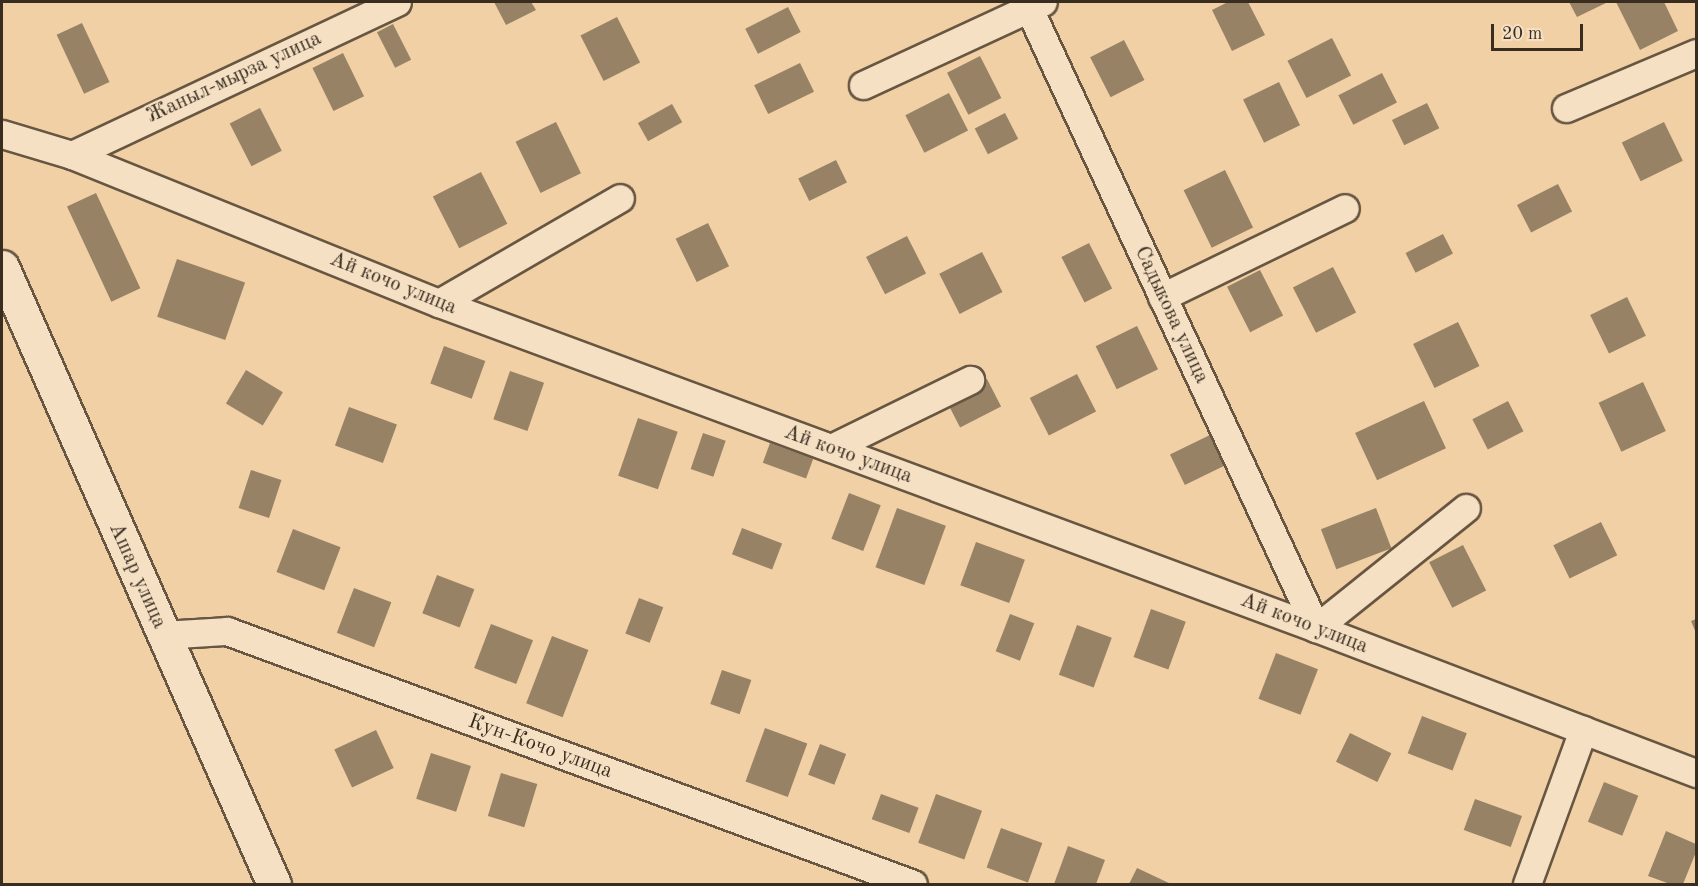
<!DOCTYPE html>
<meta charset="utf-8">
<style>
body{margin:0}
#map{position:relative;width:1698px;height:886px;overflow:hidden;background:#f0d0a4;font-family:"Old Standard TT",serif}
div>[style]{position:absolute}
.building>*{inset:0;background:#988265;transform-origin:0 0}
.roads{filter:drop-shadow(2px 0 #675641) drop-shadow(-2px 0 #675641) drop-shadow(0 2px #675641) drop-shadow(0 -2px #675641)}
.street>*{height:27px;margin:-13.5px;padding:0 13.5px;transform-origin:13.5px;border-radius:13.5px;background:#f5e0c4}
.secondary>*{height:33px;margin:-16.5px;padding:0 16.5px;transform-origin:16.5px;border-radius:16.5px;background:#f5e0c4}
span{translate:-50% -50%;white-space:nowrap;text-align:center;line-height:1.15;-webkit-text-stroke:4.5px #f5e0c4;paint-order:stroke}
.street-label{font-size:21px;color:#392d20}
.frame{position:absolute;inset:0;border:3px solid #392d20;pointer-events:none}
.scale{position:absolute;left:1491px;top:24px;width:92px;height:27px;box-sizing:border-box;border:3px solid #392d20;border-top:0;padding-left:8px;font-size:18px;line-height:21px;white-space:nowrap;color:#392d20;-webkit-text-stroke:4px #f5e0c4;paint-order:stroke}
</style>
<div id="map">
<div class="building">
<div style="clip-path:polygon(494px 2px,531px 2px,536px 10px,506px 25px)"></div>
<div style="clip-path:polygon(1228px 2px,1248px 2px,1265px 35px,1232px 51px,1212px 10px)"></div>
<div style="clip-path:polygon(1569px 2px,1608px 2px,1577px 17px)"></div>
<div style="clip-path:polygon(1616px 2px,1664px 2px,1678px 31px,1640px 50px)"></div>
<div style="left:788px;top:7px;width:28px;height:48px;rotate:63deg"></div>
<div style="left:617px;top:17px;width:51px;height:41px;rotate:63deg"></div>
<div style="left:82px;top:23px;width:65px;height:28px;rotate:65deg"></div>
<div style="left:393px;top:24px;width:40px;height:18px;rotate:63deg"></div>
<div style="left:1332px;top:38px;width:42px;height:50px;rotate:63deg"></div>
<div style="left:1124px;top:40px;width:45px;height:38px;rotate:63deg"></div>
<div style="left:343px;top:53px;width:48px;height:34px;rotate:64deg"></div>
<div style="left:980px;top:56px;width:47px;height:37px;rotate:63deg"></div>
<div style="left:800px;top:63px;width:32px;height:51px;rotate:64deg"></div>
<div style="left:1382px;top:73px;width:33px;height:49px;rotate:63deg"></div>
<div style="left:1279px;top:82px;width:48px;height:40px;rotate:64deg"></div>
<div style="left:949px;top:93px;width:42px;height:49px;rotate:63deg"></div>
<div style="left:1427px;top:103px;width:28px;height:39px;rotate:64deg"></div>
<div style="left:672px;top:104px;width:21px;height:39px;rotate:61deg"></div>
<div style="left:260px;top:108px;width:48px;height:34px;rotate:63deg"></div>
<div style="left:1005px;top:113px;width:29px;height:34px;rotate:63deg"></div>
<div style="left:556px;top:122px;width:57px;height:45px;rotate:64deg"></div>
<div style="left:1664px;top:122px;width:43px;height:47px;rotate:64deg"></div>
<div style="left:836px;top:160px;width:25px;height:42px;rotate:64deg"></div>
<div style="left:1225px;top:170px;width:64px;height:46px;rotate:64deg"></div>
<div style="left:481px;top:172px;width:58px;height:54px;rotate:63deg"></div>
<div style="left:1558px;top:184px;width:31px;height:46px;rotate:63deg"></div>
<div style="left:96px;top:193px;width:105px;height:32px;rotate:65deg"></div>
<div style="left:708px;top:223px;width:48px;height:36px;rotate:64deg"></div>
<div style="left:1443px;top:234px;width:22px;height:42px;rotate:63deg"></div>
<div style="left:907px;top:236px;width:42px;height:46px;rotate:63deg"></div>
<div style="left:1089px;top:243px;width:51px;height:31px;rotate:63deg"></div>
<div style="left:982px;top:252px;width:45px;height:48px;rotate:63deg"></div>
<div style="left:177px;top:259px;width:72px;height:61px;rotate:19deg"></div>
<div style="left:1333px;top:267px;width:51px;height:45px;rotate:63deg"></div>
<div style="left:1260px;top:270px;width:51px;height:37px;rotate:63deg"></div>
<div style="left:1627px;top:297px;width:43px;height:41px;rotate:64deg"></div>
<div style="left:1458px;top:322px;width:49px;height:50px;rotate:64deg"></div>
<div style="left:1137px;top:326px;width:48px;height:46px;rotate:64deg"></div>
<div style="left:444px;top:346px;width:44px;height:40px;rotate:20deg"></div>
<div style="left:246px;top:370px;width:43px;height:39px;rotate:31deg"></div>
<div style="left:510px;top:371px;width:36px;height:51px;rotate:19deg"></div>
<div style="left:1077px;top:374px;width:42px;height:53px;rotate:63deg"></div>
<div style="left:987px;top:379px;width:31px;height:46px;rotate:63deg"></div>
<div style="left:1643px;top:382px;width:54px;height:49px;rotate:65deg"></div>
<div style="left:1424px;top:401px;width:52px;height:76px;rotate:65deg"></div>
<div style="left:1508px;top:401px;width:34px;height:40px;rotate:63deg"></div>
<div style="left:349px;top:407px;width:51px;height:41px;rotate:20deg"></div>
<div style="left:638px;top:418px;width:42px;height:61px;rotate:19deg"></div>
<div style="left:703px;top:433px;width:24px;height:38px;rotate:19deg"></div>
<div style="left:1214px;top:433px;width:34px;height:49px;rotate:64deg"></div>
<div style="left:770px;top:443px;width:46px;height:21px;rotate:20deg"></div>
<div style="left:251px;top:470px;width:32px;height:40px;rotate:18deg"></div>
<div style="left:849px;top:493px;width:34px;height:49px;rotate:21deg"></div>
<div style="left:897px;top:508px;width:52px;height:63px;rotate:20deg"></div>
<div style="left:1376px;top:508px;width:43px;height:59px;rotate:69deg"></div>
<div style="left:1601px;top:522px;width:37px;height:53px;rotate:64deg"></div>
<div style="left:742px;top:528px;width:43px;height:28px;rotate:21deg"></div>
<div style="left:293px;top:529px;width:51px;height:46px;rotate:21deg"></div>
<div style="left:976px;top:542px;width:52px;height:46px;rotate:20deg"></div>
<div style="left:1463px;top:545px;width:51px;height:38px;rotate:63deg"></div>
<div style="left:437px;top:575px;width:40px;height:41px;rotate:21deg"></div>
<div style="left:354px;top:588px;width:40px;height:48px;rotate:21deg"></div>
<div style="left:639px;top:598px;width:26px;height:38px;rotate:21deg"></div>
<div style="left:1151px;top:609px;width:37px;height:51px;rotate:20deg"></div>
<div style="left:1010px;top:614px;width:26px;height:40px;rotate:21deg"></div>
<div style="clip-path:polygon(1696px 619px,1696px 633px,1691px 621px)"></div>
<div style="left:491px;top:624px;width:45px;height:47px;rotate:21deg"></div>
<div style="left:1077px;top:625px;width:37px;height:53px;rotate:20deg"></div>
<div style="left:552px;top:636px;width:39px;height:72px;rotate:21deg"></div>
<div style="left:1276px;top:653px;width:45px;height:49px;rotate:21deg"></div>
<div style="left:722px;top:670px;width:31px;height:36px;rotate:19deg"></div>
<div style="left:1422px;top:716px;width:48px;height:40px;rotate:21deg"></div>
<div style="left:765px;top:728px;width:45px;height:57px;rotate:20deg"></div>
<div style="left:376px;top:730px;width:42px;height:46px;rotate:65deg"></div>
<div style="left:1350px;top:733px;width:46px;height:32px;rotate:26deg"></div>
<div style="left:820px;top:744px;width:28px;height:33px;rotate:21deg"></div>
<div style="left:431px;top:753px;width:42px;height:48px;rotate:18deg"></div>
<div style="left:501px;top:773px;width:38px;height:45px;rotate:17deg"></div>
<div style="left:1604px;top:782px;width:37px;height:43px;rotate:22deg"></div>
<div style="left:881px;top:794px;width:40px;height:27px;rotate:20deg"></div>
<div style="left:936px;top:794px;width:49px;height:52px;rotate:20deg"></div>
<div style="left:1475px;top:799px;width:50px;height:33px;rotate:20deg"></div>
<div style="left:1001px;top:828px;width:44px;height:42px;rotate:20deg"></div>
<div style="clip-path:polygon(1666px 831px,1696px 844px,1696px 852px,1683px 884px,1670px 884px,1648px 876px)"></div>
<div style="clip-path:polygon(1068px 846px,1105px 860px,1096px 884px,1054px 884px)"></div>
<div style="clip-path:polygon(1137px 868px,1171px 884px,1129px 884px)"></div>
</div>
<div class="roads">
<div class="street">
<div style="left:1026px;top:2px;width:690px;rotate:65.14deg"></div>
<div style="left:1316px;top:628px;width:192px;rotate:-38.7deg"></div>
<div style="left:863px;top:85px;width:198px;rotate:-24.8deg"></div>
<div style="left:1566px;top:108px;width:141px;rotate:-22.9deg"></div>
<div style="left:2px;top:134px;width:73px;rotate:16.7deg"></div>
<div style="left:72px;top:155px;width:396px;rotate:22deg"></div>
<div style="left:439px;top:303px;width:935px;rotate:20.33deg"></div>
<div style="left:1316px;top:628px;width:407px;rotate:20.9deg"></div>
<div style="left:72px;top:155px;width:359px;rotate:-25.2deg"></div>
<div style="left:1162px;top:297px;width:203px;rotate:-25.9deg"></div>
<div style="left:439px;top:303px;width:209px;rotate:-30.1deg"></div>
<div style="left:831px;top:448px;width:155px;rotate:-26.1deg"></div>
<div style="left:163px;top:635px;width:64px;rotate:-3.6deg"></div>
<div style="left:227px;top:631px;width:731px;rotate:20.24deg"></div>
<div style="left:1527px;top:884px;width:164px;rotate:-70deg"></div>
</div>
<div class="secondary">
<div style="left:2px;top:267px;width:674px;rotate:66.21deg"></div>
</div>
</div>
<div class="street-label">
<span style="left:234px;top:78px;rotate:-25deg">Жаныл-мырза улица</span>
<span style="left:393px;top:284px;rotate:22deg">Ай кочо улица</span>
<span style="left:1171px;top:315px;rotate:65deg">Садыкова улица</span>
<span style="left:848px;top:455px;rotate:20deg">Ай кочо улица</span>
<span style="left:137px;top:576px;rotate:66deg">Ашар улица</span>
<span style="left:1304px;top:624px;rotate:21deg">Ай кочо улица</span>
<span style="left:540px;top:747px;rotate:20deg">Кун-Кочо улица</span>
</div>
<div class="frame"></div>
<div class="scale">20 m</div>
</div>
